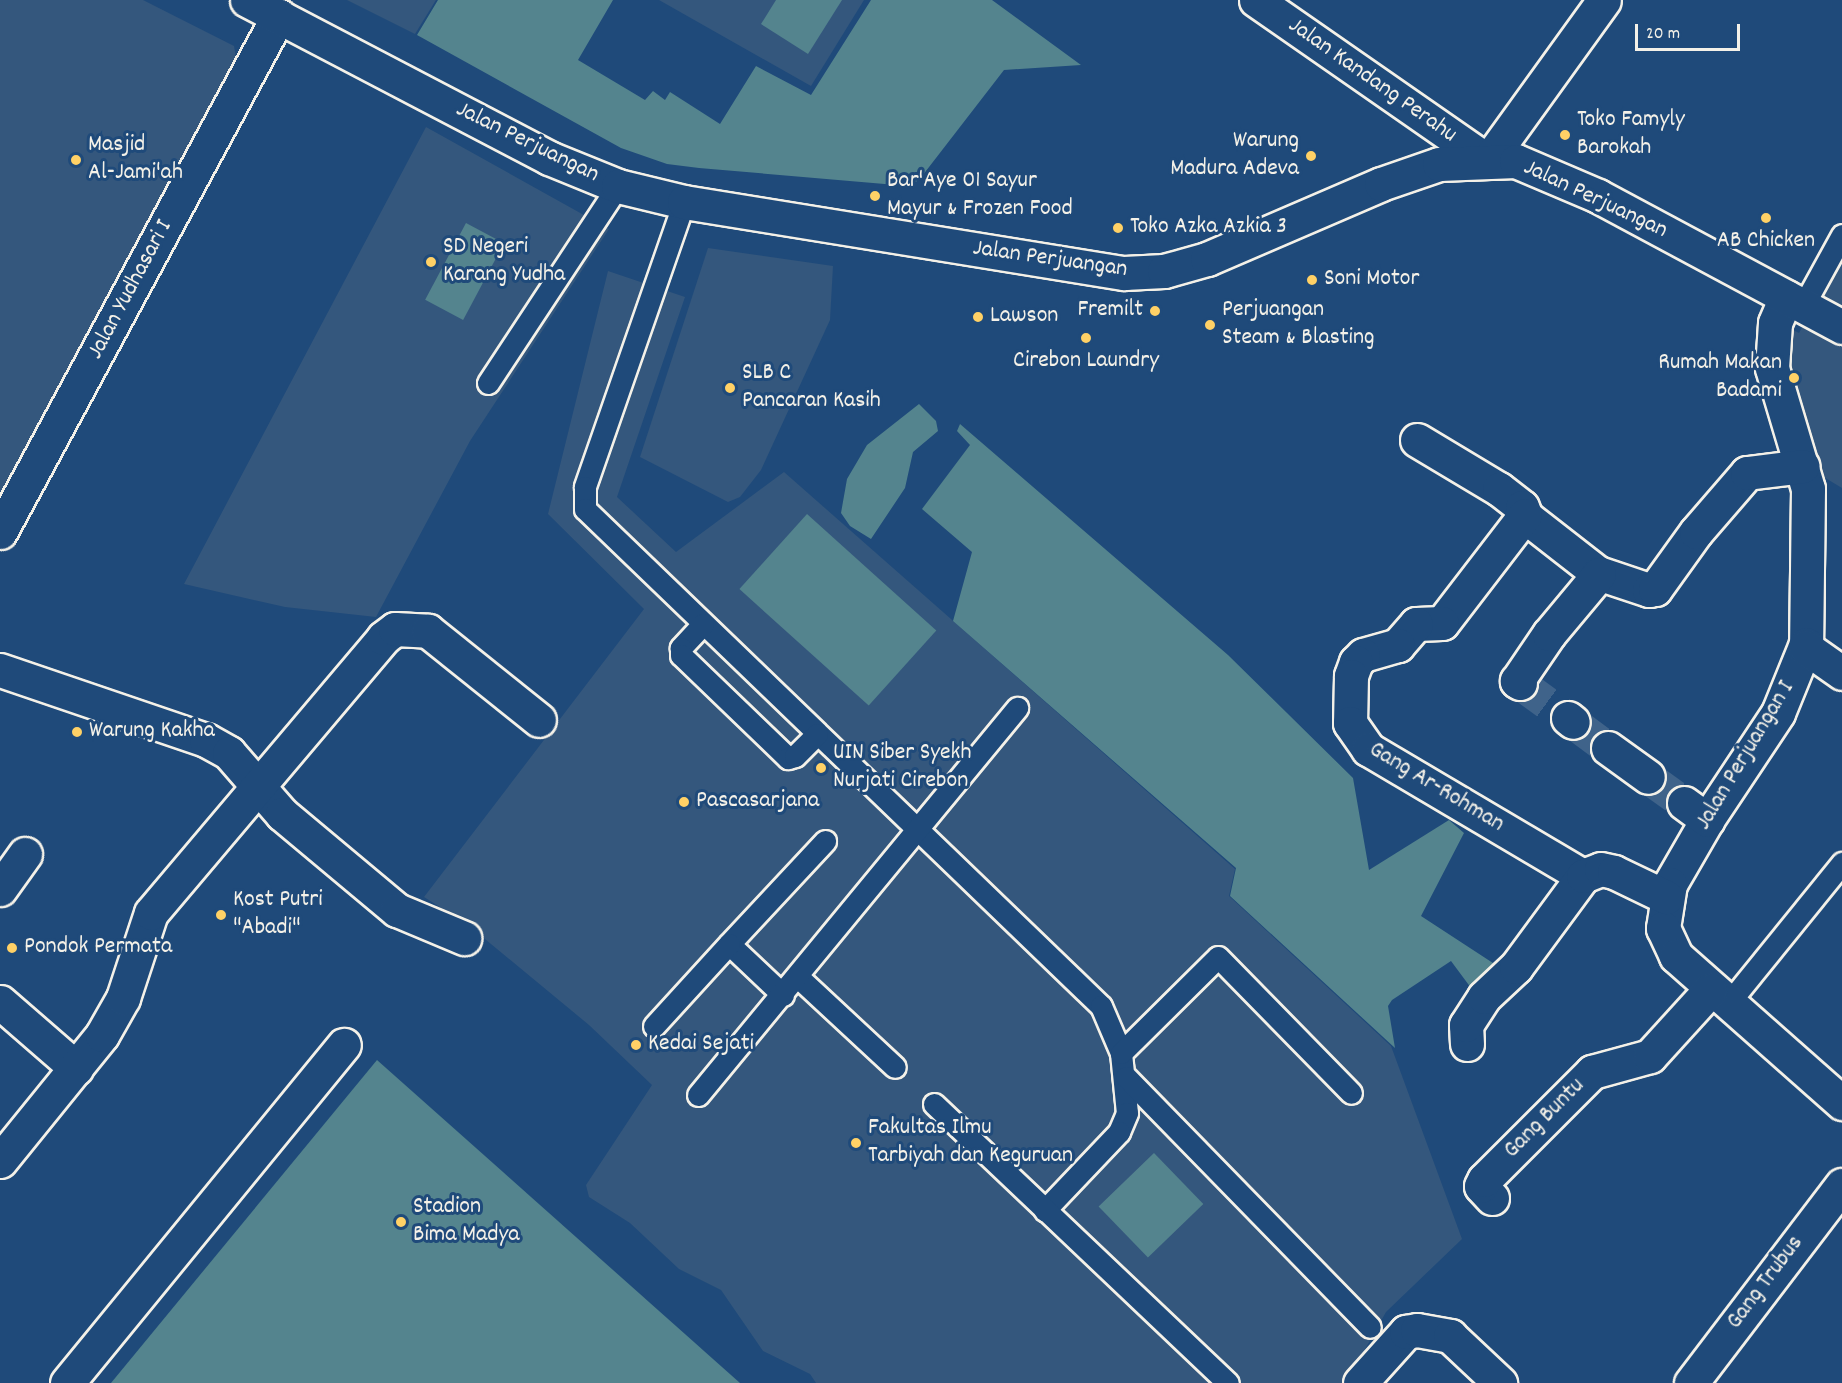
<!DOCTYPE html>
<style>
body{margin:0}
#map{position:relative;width:1842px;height:1383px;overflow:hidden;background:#1f4a7a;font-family:Dekko,sans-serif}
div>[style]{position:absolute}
.built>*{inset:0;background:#34577d}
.green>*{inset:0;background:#54848e;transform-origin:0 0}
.minor-tunnel>*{height:33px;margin-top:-16.5px;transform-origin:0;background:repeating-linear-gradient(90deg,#3f638a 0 33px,transparent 0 49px)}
.roads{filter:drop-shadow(2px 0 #f4f1e8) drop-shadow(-2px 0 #f4f1e8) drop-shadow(0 2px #f4f1e8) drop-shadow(0 -2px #f4f1e8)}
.service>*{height:21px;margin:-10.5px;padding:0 10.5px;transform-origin:10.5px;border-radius:10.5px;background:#1f4a7a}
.minor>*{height:33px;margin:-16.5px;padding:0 16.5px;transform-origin:16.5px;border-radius:16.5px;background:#1f4a7a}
.tertiary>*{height:33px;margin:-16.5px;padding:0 16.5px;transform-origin:16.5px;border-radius:16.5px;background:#1f4a7a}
.dots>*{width:16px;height:16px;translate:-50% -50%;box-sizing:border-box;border:3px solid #1f4a7a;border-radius:50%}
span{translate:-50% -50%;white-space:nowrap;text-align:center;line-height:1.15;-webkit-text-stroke:6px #1f4a7a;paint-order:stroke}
.street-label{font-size:24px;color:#f4f1e8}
.poi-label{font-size:24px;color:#f4f1e8}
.left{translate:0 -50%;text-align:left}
.right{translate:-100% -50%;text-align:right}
.scale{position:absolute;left:1635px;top:24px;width:105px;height:27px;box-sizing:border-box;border:3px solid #f4f1e8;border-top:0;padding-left:8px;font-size:18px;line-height:21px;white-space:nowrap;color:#f4f1e8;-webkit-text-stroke:4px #1f4a7a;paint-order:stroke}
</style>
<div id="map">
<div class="built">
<div style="clip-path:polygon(0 0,143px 0,234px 46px,237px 64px,0 493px)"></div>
<div style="clip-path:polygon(347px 0,436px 0,415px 34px)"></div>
<div style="clip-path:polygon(659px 0,864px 0,811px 86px)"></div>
<div style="clip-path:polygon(426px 127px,609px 229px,470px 441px,376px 617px,285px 607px,184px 584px)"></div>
<div style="clip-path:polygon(708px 248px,833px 266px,830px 320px,761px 470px,740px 497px,728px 502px,640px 457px)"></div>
<div style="clip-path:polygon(1842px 256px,1842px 488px,1822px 476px,1803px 433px,1782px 363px,1791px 329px,1799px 333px)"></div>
<div style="clip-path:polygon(608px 271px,685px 297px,617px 497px,676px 552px,784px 472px,1235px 869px,1229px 896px,1391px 1046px,1462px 1239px,1386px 1312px,1346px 1383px,816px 1383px,810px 1374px,763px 1351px,721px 1290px,679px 1269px,630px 1223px,589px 1197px,586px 1185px,652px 1085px,589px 1025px,468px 925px,424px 897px,644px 609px,548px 514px)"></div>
</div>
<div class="green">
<div style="clip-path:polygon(438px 0,613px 0,578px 60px,645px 100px,653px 91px,665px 100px,670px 92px,720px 124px,756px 66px,811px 95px,871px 0,992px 0,1081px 65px,1004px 70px,919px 180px,908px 186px,699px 168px,667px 164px,621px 148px,417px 35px)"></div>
<div style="clip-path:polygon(776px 0,842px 0,808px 54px,761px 24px)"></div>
<div style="left:466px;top:223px;width:43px;height:87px;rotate:28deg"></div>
<div style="clip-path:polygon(919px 404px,936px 421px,938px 431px,913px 452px,905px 488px,871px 539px,850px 526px,841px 513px,847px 479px,867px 445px)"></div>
<div style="clip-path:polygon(960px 424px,1228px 655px,1353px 778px,1369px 870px,1449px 820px,1464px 833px,1421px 916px,1496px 965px,1474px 992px,1451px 961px,1392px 1000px,1388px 1006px,1395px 1048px,1230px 896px,1236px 868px,953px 621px,972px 552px,922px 509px,970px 445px,957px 431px)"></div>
<div style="left:807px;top:514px;width:174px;height:101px;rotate:42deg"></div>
<div style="clip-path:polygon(377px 1060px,740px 1383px,111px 1383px)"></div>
<div style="left:1154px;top:1153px;width:71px;height:77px;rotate:46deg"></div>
</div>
<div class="minor-tunnel">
<div style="left:1520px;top:683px;width:59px;rotate:36.1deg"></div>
<div style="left:1573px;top:722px;width:44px;rotate:36.6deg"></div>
<div style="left:1648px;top:777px;width:44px;rotate:35.8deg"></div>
</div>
<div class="roads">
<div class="service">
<div style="left:684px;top:202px;width:302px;rotate:109.2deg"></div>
<div style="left:585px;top:487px;width:22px;rotate:90deg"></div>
<div style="left:585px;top:509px;width:716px;rotate:43.93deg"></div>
<div style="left:1101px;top:1006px;width:51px;rotate:66.9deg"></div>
<div style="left:1121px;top:1053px;width:60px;rotate:84.3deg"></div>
<div style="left:1127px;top:1113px;width:21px;rotate:113deg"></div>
<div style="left:1119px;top:1132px;width:108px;rotate:133.5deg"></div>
<div style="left:1803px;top:306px;width:81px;rotate:-61.2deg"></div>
<div style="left:488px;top:383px;width:236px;rotate:-56.6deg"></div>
<div style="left:703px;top:624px;width:33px;rotate:133deg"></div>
<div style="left:681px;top:648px;width:7px;rotate:90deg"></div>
<div style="left:681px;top:655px;width:149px;rotate:43.9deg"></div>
<div style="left:788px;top:758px;width:7px;rotate:-16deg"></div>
<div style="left:795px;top:756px;width:31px;rotate:-45deg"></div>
<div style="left:798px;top:977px;width:132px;rotate:42.9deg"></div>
<div style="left:783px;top:995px;width:74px;rotate:-136.6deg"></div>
<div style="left:729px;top:944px;width:141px;rotate:-47deg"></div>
<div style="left:1727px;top:1005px;width:183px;rotate:-51deg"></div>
<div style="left:654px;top:1026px;width:111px;rotate:-47.6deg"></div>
<div style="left:1121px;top:1053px;width:136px;rotate:-44.7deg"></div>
<div style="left:1218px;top:957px;width:190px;rotate:45.6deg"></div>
<div style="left:1126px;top:1077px;width:349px;rotate:45.7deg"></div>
<div style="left:698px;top:1095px;width:502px;rotate:-50.5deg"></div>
<div style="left:934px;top:1104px;width:405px;rotate:43.5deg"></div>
</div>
<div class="minor">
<div style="left:1256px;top:0;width:282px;rotate:34.8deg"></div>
<div style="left:1488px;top:161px;width:198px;rotate:-54.2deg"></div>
<div style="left:1786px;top:297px;width:28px;rotate:113deg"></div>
<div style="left:1775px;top:323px;width:45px;rotate:93.8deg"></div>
<div style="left:1772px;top:368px;width:126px;rotate:73.4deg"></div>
<div style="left:1808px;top:489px;width:155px;rotate:90.7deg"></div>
<div style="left:1806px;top:644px;width:74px;rotate:112.1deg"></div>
<div style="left:1778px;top:713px;width:128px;rotate:123.6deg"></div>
<div style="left:1707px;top:820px;width:74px;rotate:120deg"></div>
<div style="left:1670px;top:884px;width:45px;rotate:99deg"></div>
<div style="left:1663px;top:928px;width:31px;rotate:65deg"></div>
<div style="left:1676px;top:956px;width:222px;rotate:41.5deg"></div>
<div style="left:1417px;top:440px;width:96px;rotate:30.9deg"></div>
<div style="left:1499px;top:489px;width:29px;rotate:38deg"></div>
<div style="left:1522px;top:507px;width:11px;rotate:68deg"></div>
<div style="left:1526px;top:517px;width:91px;rotate:37.9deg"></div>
<div style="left:1598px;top:573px;width:54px;rotate:18.4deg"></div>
<div style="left:1649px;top:590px;width:6px;rotate:-9deg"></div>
<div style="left:1655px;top:589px;width:70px;rotate:-54.3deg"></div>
<div style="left:1696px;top:532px;width:78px;rotate:-49.2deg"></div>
<div style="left:1747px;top:473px;width:56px;rotate:-7.1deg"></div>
<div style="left:1525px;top:515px;width:136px;rotate:127.5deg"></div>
<div style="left:1442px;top:623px;width:26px;rotate:178deg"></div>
<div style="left:1416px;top:624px;width:28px;rotate:131deg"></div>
<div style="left:1398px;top:645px;width:36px;rotate:164deg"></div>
<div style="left:1363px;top:655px;width:10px;rotate:135deg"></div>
<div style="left:1356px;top:662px;width:15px;rotate:110deg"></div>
<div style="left:1351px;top:676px;width:47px;rotate:91.2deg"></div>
<div style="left:1350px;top:723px;width:32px;rotate:55deg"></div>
<div style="left:1368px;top:749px;width:250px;rotate:30.6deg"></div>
<div style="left:0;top:532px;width:587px;rotate:-61.65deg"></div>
<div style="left:1805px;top:647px;width:45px;rotate:35.1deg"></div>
<div style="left:0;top:670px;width:218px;rotate:18.8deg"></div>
<div style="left:206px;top:740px;width:26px;rotate:29deg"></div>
<div style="left:229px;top:753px;width:81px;rotate:49deg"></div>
<div style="left:282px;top:814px;width:150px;rotate:39.9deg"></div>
<div style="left:397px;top:910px;width:73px;rotate:22.7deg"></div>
<div style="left:1520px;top:683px;width:4px;rotate:-146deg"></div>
<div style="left:1517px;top:681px;width:57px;rotate:-55.8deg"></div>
<div style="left:1549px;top:634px;width:78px;rotate:-50.2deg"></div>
<div style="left:1568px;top:718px;width:6px;rotate:39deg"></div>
<div style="left:1608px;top:748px;width:49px;rotate:35.9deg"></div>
<div style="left:1684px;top:803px;width:29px;rotate:36deg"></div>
<div style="left:0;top:889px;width:43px;rotate:-54.5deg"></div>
<div style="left:0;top:1002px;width:101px;rotate:41deg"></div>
<div style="left:1467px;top:1044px;width:19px;rotate:-93deg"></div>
<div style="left:1466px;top:1025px;width:33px;rotate:-57deg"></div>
<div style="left:1484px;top:997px;width:44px;rotate:-43.2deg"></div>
<div style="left:1516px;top:967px;width:113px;rotate:-53.6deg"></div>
<div style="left:1583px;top:876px;width:19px;rotate:-21deg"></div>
<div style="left:1601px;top:869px;width:13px;rotate:13deg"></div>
<div style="left:1614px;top:872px;width:58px;rotate:25.7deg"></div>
<div style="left:0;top:1161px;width:162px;rotate:-51deg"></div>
<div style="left:102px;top:1035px;width:43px;rotate:-60.4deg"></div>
<div style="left:123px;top:998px;width:89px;rotate:-71.8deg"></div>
<div style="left:151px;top:913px;width:360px;rotate:-49.8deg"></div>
<div style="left:383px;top:638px;width:15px;rotate:-37deg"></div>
<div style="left:395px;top:629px;width:33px;rotate:3deg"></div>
<div style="left:428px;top:631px;width:142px;rotate:38.7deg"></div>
<div style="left:1492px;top:1198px;width:16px;rotate:-133deg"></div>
<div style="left:1481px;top:1186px;width:7px;rotate:-63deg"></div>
<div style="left:1484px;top:1180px;width:153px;rotate:-45deg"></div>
<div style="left:1592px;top:1072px;width:60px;rotate:-15.4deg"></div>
<div style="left:1650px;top:1056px;width:89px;rotate:-47.7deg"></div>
<div style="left:67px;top:1383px;width:437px;rotate:-50.7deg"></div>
<div style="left:1360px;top:1383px;width:69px;rotate:-48deg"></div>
<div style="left:1406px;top:1332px;width:11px;rotate:-10deg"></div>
<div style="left:1417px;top:1330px;width:34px;rotate:10deg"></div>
<div style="left:1450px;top:1336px;width:69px;rotate:43.2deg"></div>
<div style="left:1691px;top:1383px;width:249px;rotate:-52.7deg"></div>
</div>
<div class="tertiary">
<div style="left:247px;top:0;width:341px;rotate:27.6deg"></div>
<div style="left:549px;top:158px;width:74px;rotate:22.1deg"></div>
<div style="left:618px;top:186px;width:68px;rotate:13.6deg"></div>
<div style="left:684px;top:202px;width:446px;rotate:9.2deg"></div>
<div style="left:1124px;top:273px;width:40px;rotate:-2.9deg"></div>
<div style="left:1164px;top:271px;width:45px;rotate:-15.6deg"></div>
<div style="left:1207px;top:259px;width:189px;rotate:-23.3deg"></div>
<div style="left:1381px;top:184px;width:61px;rotate:-19deg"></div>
<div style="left:1439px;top:164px;width:77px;rotate:-2.2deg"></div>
<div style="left:1516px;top:161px;width:89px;rotate:23.1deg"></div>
<div style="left:1598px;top:196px;width:277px;rotate:28.2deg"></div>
</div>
</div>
<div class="dots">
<div style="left:1565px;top:135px;background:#ffd166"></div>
<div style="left:1311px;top:156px;background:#ffd166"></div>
<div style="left:76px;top:160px;background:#ffd166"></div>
<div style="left:875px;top:196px;background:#ffd166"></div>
<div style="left:1766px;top:218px;background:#ffd166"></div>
<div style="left:1118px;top:228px;background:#ffd166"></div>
<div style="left:431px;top:262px;background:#ffd166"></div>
<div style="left:1312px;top:280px;background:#ffd166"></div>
<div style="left:1155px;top:311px;background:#ffd166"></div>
<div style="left:978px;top:317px;background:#ffd166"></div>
<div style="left:1210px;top:325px;background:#ffd166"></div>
<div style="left:1086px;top:338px;background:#ffd166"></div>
<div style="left:1794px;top:378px;background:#ffd166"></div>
<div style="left:730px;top:388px;background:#ffd166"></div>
<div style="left:77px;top:732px;background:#ffd166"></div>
<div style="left:821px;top:768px;background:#ffd166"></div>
<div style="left:684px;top:802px;background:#ffd166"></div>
<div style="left:221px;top:915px;background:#ffd166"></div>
<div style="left:12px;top:948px;background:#ffd166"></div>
<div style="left:636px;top:1045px;background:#ffd166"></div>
<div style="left:856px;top:1143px;background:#ffd166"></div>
<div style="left:401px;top:1222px;background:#ffd166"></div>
</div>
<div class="street-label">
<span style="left:1372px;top:81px;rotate:35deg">Jalan Kandang Perahu</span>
<span style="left:527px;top:143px;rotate:26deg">Jalan Perjuangan</span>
<span style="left:1595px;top:200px;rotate:25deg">Jalan Perjuangan</span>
<span style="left:1050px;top:260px;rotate:8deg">Jalan Perjuangan</span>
<span style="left:131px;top:290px;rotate:-62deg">Jalan Yudhasari I</span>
<span style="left:1746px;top:756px;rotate:-59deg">Jalan Perjuangan I</span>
<span style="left:1436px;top:788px;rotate:31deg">Gang Ar-Rohman</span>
<span style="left:1545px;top:1119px;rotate:-45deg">Gang Buntu</span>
<span style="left:1766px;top:1283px;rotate:-53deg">Gang Trubus</span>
</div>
<div class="poi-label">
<span class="left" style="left:1577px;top:135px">Toko Famyly<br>Barokah</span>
<span class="right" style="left:1299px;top:156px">Warung<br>Madura Adeva</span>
<span class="left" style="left:88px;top:160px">Masjid<br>Al-Jami'ah</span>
<span class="left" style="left:887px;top:196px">Bar'Aye 01 Sayur<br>Mayur &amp; Frozen Food</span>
<span class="left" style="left:1130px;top:228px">Toko Azka Azkia 3</span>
<span style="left:1766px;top:242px">AB Chicken</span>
<span class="left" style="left:443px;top:262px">SD Negeri<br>Karang Yudha</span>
<span class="left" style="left:1324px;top:280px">Soni Motor</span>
<span class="right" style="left:1143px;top:311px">Fremilt</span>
<span class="left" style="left:1222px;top:325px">Perjuangan<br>Steam &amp; Blasting</span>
<span class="left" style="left:990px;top:317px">Lawson</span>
<span style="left:1086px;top:362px">Cirebon Laundry</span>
<span class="right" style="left:1782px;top:378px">Rumah Makan<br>Badami</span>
<span class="left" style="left:742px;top:388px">SLB C<br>Pancaran Kasih</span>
<span class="left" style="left:89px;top:732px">Warung Kakha</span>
<span class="left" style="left:833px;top:768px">UIN Siber Syekh<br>Nurjati Cirebon</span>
<span class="left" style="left:696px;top:802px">Pascasarjana</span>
<span class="left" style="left:233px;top:915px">Kost Putri<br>"Abadi"</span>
<span class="left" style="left:24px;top:948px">Pondok Permata</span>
<span class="left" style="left:648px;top:1045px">Kedai Sejati</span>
<span class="left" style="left:868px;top:1143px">Fakultas Ilmu<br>Tarbiyah dan Keguruan</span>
<span class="left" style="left:413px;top:1222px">Stadion<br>Bima Madya</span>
</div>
<div class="scale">20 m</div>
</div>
